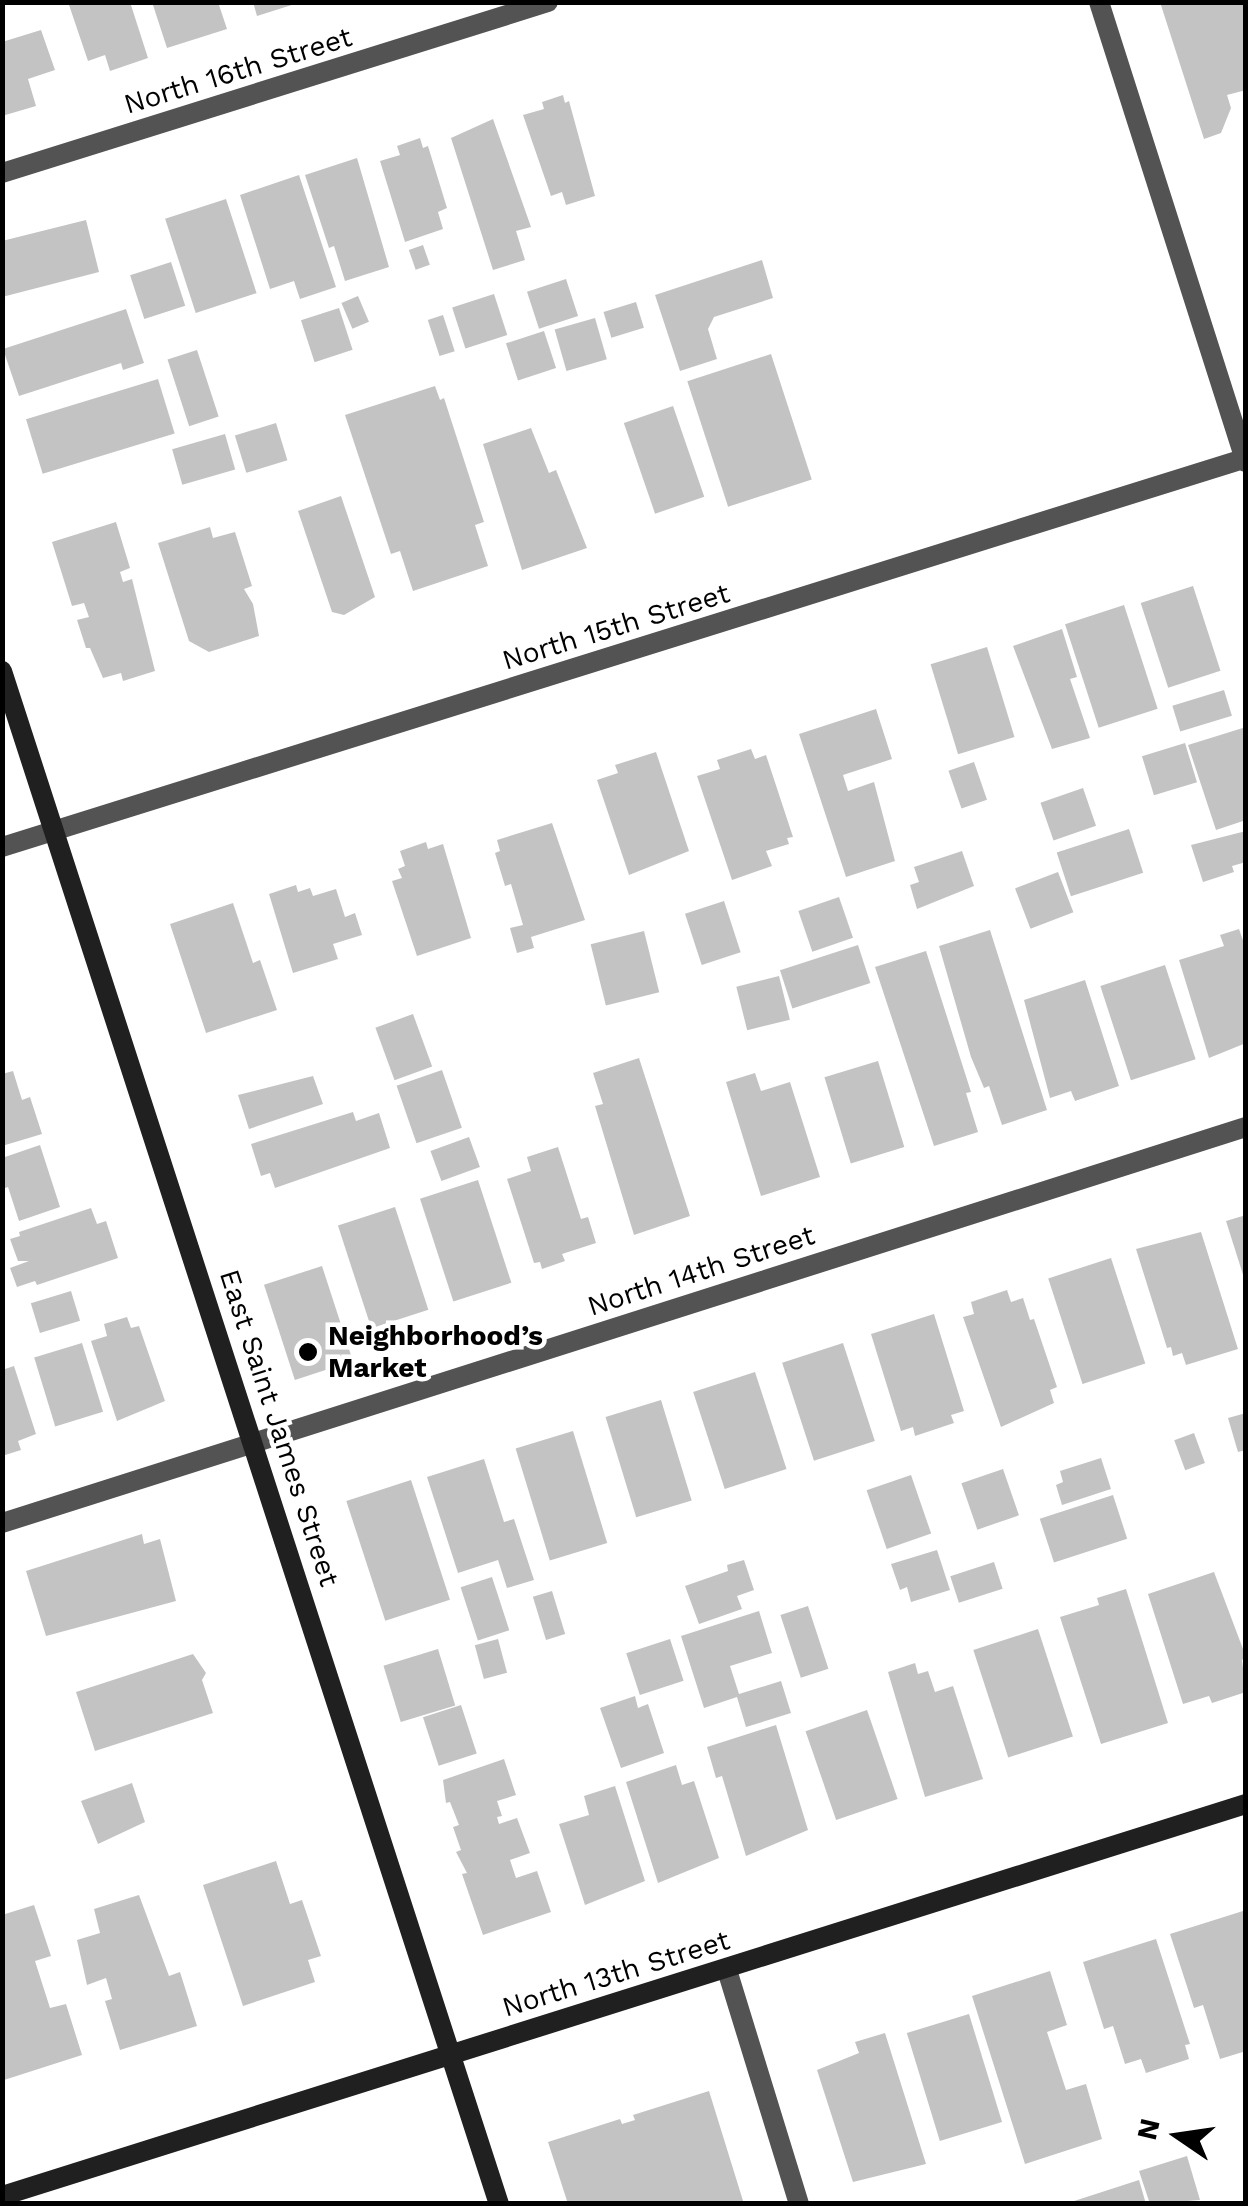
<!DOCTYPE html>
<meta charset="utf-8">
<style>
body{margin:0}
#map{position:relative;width:1248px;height:2206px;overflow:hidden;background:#fff;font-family:"Work Sans",sans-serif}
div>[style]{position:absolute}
.building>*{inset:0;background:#c3c3c3;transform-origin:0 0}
.lane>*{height:20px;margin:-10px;padding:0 10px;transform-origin:10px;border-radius:10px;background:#535353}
.street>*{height:20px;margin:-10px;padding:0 10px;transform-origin:10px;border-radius:10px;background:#535353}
.secondary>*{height:20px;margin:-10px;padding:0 10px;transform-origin:10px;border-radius:10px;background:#202020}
.dots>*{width:28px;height:28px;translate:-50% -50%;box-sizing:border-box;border:5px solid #fff;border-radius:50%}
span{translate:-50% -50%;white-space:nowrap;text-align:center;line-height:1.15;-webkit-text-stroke:9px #fff;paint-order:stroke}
.street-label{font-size:28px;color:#000}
.poi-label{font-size:28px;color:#000;font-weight:700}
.left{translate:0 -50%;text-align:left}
.frame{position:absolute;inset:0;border:5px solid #000;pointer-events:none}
.north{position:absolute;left:1128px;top:2086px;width:100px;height:100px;-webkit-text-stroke:8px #fff;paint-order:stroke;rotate:283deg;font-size:28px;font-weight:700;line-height:40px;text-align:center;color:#000}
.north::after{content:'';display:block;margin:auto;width:35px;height:45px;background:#000;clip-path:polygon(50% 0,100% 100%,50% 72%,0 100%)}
</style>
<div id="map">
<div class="building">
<div style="clip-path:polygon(68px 2px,130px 2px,148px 58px,110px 71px,105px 55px,88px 61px)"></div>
<div style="clip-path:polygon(152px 2px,218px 2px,227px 29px,167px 48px)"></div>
<div style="clip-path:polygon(253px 2px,298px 2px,298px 3px,257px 16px)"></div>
<div style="clip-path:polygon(1160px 2px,1246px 2px,1246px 90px,1227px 95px,1231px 108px,1221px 133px,1204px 139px)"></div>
<div style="clip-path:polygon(41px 30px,55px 70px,28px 79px,36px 106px,2px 116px,2px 42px)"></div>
<div style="clip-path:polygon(563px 95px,565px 103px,569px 101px,595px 196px,566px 205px,562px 192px,551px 196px,523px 115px,544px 109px,542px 102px)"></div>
<div style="clip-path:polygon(493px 119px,531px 227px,516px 231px,525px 260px,493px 270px,451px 138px)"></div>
<div style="clip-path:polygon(420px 138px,423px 148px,428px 146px,447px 208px,438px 212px,443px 229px,405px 242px,380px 161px,400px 155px,397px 146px)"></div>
<div style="clip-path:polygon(357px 158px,389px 267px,345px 281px,334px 246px,329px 248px,305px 175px)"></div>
<div style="clip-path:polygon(299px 175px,336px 287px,300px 299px,294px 281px,270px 289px,240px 195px)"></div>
<div style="left:226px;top:199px;width:99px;height:64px;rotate:72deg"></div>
<div style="clip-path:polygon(86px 220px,99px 272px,2px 297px,2px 241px)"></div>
<div style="left:423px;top:245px;width:21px;height:15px;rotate:71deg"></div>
<div style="clip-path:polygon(762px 260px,773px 298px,714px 317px,708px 329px,717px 359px,680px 371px,655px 295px)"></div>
<div style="left:171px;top:262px;width:46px;height:43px;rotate:72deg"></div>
<div style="left:566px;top:279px;width:39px;height:41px;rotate:72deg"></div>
<div style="left:494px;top:294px;width:43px;height:44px;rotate:72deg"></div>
<div style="left:358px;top:296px;width:28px;height:18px;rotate:67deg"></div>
<div style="left:636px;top:302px;width:27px;height:34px;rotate:73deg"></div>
<div style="left:339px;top:308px;width:44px;height:40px;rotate:72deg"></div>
<div style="clip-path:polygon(126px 309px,144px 363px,123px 370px,121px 363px,19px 396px,3px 349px)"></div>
<div style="left:443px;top:315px;width:38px;height:16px;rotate:72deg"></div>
<div style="left:595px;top:318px;width:43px;height:42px;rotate:74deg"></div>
<div style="left:544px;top:331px;width:39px;height:40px;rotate:72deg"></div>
<div style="left:197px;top:350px;width:70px;height:31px;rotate:72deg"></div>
<div style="left:771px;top:354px;width:132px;height:88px;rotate:72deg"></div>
<div style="left:158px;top:379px;width:57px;height:138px;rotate:73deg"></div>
<div style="clip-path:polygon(435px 386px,440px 400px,444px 398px,484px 522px,475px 525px,488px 566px,413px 591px,400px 551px,391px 554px,345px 415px)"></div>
<div style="left:673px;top:406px;width:96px;height:52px;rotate:71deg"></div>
<div style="left:276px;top:423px;width:39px;height:43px;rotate:73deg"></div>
<div style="clip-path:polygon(531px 428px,549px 473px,556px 470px,587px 548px,522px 570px,483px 444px)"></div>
<div style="left:225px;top:434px;width:37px;height:55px;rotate:74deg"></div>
<div style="clip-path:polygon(341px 496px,375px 597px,344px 615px,332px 612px,298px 511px)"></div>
<div style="clip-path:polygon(116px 522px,130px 568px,120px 572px,123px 582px,132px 579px,155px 671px,123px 681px,121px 673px,103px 678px,90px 648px,86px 648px,77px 620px,89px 617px,84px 603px,72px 606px,52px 542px)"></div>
<div style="clip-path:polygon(210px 527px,213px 538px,235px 532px,252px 586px,244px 589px,253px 604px,259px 636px,209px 652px,189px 641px,158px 543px)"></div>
<div style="left:1193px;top:586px;width:89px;height:55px;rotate:72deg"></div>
<div style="left:1124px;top:605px;width:109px;height:62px;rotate:72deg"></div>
<div style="clip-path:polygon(1062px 629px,1077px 677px,1070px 679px,1090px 738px,1052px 749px,1013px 646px)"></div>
<div style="left:987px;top:647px;width:94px;height:59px;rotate:73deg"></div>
<div style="left:1224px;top:690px;width:27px;height:54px;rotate:73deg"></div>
<div style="clip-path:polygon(876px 709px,892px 759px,843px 775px,848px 791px,874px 782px,895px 861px,846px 877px,799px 734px)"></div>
<div style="clip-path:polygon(1246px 727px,1246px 820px,1216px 830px,1188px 745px)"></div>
<div style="left:1185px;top:743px;width:41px;height:45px;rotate:73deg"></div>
<div style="clip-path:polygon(751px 749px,755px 759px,766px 755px,793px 837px,787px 838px,789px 844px,766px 851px,772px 866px,732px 880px,697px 776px,720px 769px,717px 760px)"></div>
<div style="clip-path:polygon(656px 752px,689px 851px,629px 875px,597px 780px,618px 773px,615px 765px)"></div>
<div style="left:974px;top:762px;width:40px;height:27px;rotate:71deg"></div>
<div style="left:1083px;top:788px;width:40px;height:45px;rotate:71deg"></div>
<div style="clip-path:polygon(552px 823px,585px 920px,531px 937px,534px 948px,517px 953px,510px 928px,523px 925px,511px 884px,505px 886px,495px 853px,500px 851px,497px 840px)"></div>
<div style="left:1129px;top:829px;width:46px;height:76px;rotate:72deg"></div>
<div style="clip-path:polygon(1246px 831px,1246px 862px,1232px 866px,1234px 872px,1203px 882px,1191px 845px)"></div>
<div style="clip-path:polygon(426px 842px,428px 849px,443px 844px,471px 938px,417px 956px,392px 881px,402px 878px,398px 869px,405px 866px,400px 851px)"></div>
<div style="clip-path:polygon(962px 851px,974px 886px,917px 909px,910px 885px,919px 882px,914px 867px)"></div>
<div style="left:1058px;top:872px;width:43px;height:46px;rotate:69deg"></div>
<div style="clip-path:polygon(296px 885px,298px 892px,310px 888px,313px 896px,336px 889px,345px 917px,355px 913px,362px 935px,333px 944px,338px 959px,293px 973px,269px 894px)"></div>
<div style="left:839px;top:897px;width:43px;height:43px;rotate:71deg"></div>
<div style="left:724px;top:901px;width:54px;height:41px;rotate:72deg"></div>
<div style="clip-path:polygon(233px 903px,253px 963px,260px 960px,277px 1010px,206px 1033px,170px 924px)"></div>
<div style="clip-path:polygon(1239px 929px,1246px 949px,1246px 1043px,1209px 1058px,1179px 960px,1224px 946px,1220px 935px)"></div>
<div style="clip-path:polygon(990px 930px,1047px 1110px,1002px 1125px,989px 1086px,984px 1088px,971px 1057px,939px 946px)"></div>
<div style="left:644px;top:931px;width:63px;height:55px;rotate:76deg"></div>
<div style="left:858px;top:945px;width:40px;height:82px;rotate:72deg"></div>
<div style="clip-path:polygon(926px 951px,971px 1092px,966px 1093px,978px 1132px,934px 1146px,875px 967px)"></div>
<div style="left:1165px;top:965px;width:99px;height:68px;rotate:72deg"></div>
<div style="left:779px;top:976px;width:45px;height:44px;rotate:76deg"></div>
<div style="clip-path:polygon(1085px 980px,1119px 1086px,1075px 1101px,1071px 1091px,1050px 1098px,1024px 1000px)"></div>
<div style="left:413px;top:1014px;width:56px;height:40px;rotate:70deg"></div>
<div style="clip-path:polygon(639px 1058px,690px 1216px,634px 1235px,595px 1106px,603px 1104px,593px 1073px)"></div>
<div style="left:878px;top:1061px;width:90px;height:56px;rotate:73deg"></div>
<div style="left:442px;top:1070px;width:61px;height:48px;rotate:71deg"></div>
<div style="clip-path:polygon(13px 1071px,22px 1100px,30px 1097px,42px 1134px,2px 1146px,2px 1074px)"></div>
<div style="clip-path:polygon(755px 1073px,761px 1091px,790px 1082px,820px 1177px,761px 1196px,726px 1082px)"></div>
<div style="clip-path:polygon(313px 1076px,323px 1104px,249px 1129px,238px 1095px)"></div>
<div style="clip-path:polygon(353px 1112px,356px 1121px,379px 1113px,390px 1148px,275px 1188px,270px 1173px,261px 1176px,251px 1144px)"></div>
<div style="left:469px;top:1137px;width:32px;height:41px;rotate:70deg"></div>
<div style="clip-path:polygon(40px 1145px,60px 1207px,19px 1221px,8px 1187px,2px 1189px,2px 1158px)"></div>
<div style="clip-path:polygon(558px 1147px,581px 1219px,588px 1217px,596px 1243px,562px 1254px,565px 1261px,542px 1269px,540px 1262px,534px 1263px,507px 1179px,531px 1171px,527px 1157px)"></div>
<div style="left:478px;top:1180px;width:108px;height:61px;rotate:72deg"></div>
<div style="left:395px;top:1207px;width:108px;height:60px;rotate:72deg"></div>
<div style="clip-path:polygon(91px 1208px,97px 1224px,106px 1221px,118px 1258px,37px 1285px,35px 1281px,17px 1287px,10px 1268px,29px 1261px,18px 1261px,10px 1239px,20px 1236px,19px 1232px)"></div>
<div style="clip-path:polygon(1246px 1215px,1246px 1281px,1245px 1281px,1226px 1221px)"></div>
<div style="clip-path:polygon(1201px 1232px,1238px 1349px,1186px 1365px,1182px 1353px,1173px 1356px,1171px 1347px,1167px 1348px,1136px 1249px)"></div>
<div style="left:1111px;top:1258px;width:111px;height:66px;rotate:72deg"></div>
<div style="left:322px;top:1266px;width:100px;height:61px;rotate:72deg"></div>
<div style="clip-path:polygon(1007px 1290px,1011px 1302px,1023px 1298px,1030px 1320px,1034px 1319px,1057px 1387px,1050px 1390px,1054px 1403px,1001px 1427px,963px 1317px,974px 1314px,971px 1302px)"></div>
<div style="left:71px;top:1291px;width:31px;height:42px;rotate:73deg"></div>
<div style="clip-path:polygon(934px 1314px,964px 1411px,951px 1415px,954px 1423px,915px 1436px,913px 1427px,901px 1431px,871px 1334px)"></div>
<div style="clip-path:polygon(127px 1317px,131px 1328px,139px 1326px,165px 1401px,117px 1421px,91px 1341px,107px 1336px,104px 1324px)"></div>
<div style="left:82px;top:1343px;width:72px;height:50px;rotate:73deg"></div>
<div style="left:843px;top:1343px;width:103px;height:64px;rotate:72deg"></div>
<div style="clip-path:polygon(14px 1366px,36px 1434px,18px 1441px,21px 1450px,2px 1456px,2px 1370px)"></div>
<div style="left:755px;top:1372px;width:102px;height:65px;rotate:72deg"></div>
<div style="left:661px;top:1400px;width:105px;height:58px;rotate:73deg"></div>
<div style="clip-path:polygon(1246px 1413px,1246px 1450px,1238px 1452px,1228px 1418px)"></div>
<div style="left:573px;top:1431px;width:117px;height:60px;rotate:73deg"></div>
<div style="left:1194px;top:1433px;width:32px;height:21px;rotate:70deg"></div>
<div style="clip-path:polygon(1101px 1458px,1111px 1489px,1062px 1505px,1056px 1485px,1063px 1482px,1060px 1471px)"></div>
<div style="clip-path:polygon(484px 1459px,504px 1522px,514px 1519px,534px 1580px,507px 1588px,498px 1560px,458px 1573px,427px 1477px)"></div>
<div style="left:1003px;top:1469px;width:49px;height:44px;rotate:71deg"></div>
<div style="left:911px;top:1475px;width:62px;height:47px;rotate:71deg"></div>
<div style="left:411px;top:1480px;width:126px;height:68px;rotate:72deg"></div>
<div style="left:1113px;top:1495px;width:46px;height:77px;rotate:72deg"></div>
<div style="clip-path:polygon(142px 1534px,144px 1544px,160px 1539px,176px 1601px,46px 1636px,26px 1571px)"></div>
<div style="clip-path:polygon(937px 1550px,950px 1590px,911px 1602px,907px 1587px,900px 1590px,891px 1564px)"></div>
<div style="clip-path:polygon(744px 1560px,754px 1590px,737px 1596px,742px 1609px,699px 1624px,685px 1586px,728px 1571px,727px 1565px)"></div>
<div style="left:994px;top:1562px;width:28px;height:46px;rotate:72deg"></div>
<div style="clip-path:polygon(1214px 1572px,1246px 1657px,1242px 1660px,1246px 1692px,1212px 1703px,1209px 1696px,1183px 1704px,1148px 1594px)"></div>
<div style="left:492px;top:1577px;width:56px;height:33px;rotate:72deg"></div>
<div style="clip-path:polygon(1126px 1589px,1168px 1723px,1101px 1744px,1060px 1617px,1099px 1605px,1097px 1598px)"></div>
<div style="left:552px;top:1591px;width:45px;height:20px;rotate:73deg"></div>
<div style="left:808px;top:1606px;width:66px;height:29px;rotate:72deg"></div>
<div style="clip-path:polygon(759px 1611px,772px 1653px,730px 1666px,739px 1694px,781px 1681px,791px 1713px,746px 1727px,737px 1697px,704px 1708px,681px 1636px)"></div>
<div style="left:1038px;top:1629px;width:113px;height:68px;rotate:72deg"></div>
<div style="left:498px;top:1639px;width:35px;height:24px;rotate:75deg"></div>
<div style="left:670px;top:1639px;width:44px;height:46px;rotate:72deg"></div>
<div style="left:438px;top:1649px;width:59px;height:57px;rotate:73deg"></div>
<div style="clip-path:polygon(193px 1654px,206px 1673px,202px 1680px,213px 1713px,95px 1751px,76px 1692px)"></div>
<div style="clip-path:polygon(915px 1663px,918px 1674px,928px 1671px,935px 1692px,953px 1686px,983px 1779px,925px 1797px,888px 1672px)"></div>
<div style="clip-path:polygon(635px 1696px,638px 1708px,648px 1704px,664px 1753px,621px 1768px,600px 1708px)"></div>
<div style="left:461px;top:1705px;width:51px;height:40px;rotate:72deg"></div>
<div style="left:867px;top:1710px;width:94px;height:65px;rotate:71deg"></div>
<div style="clip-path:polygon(776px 1725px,808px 1830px,746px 1856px,722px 1776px,716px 1778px,707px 1747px)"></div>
<div style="clip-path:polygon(504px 1759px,516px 1795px,497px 1801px,502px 1816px,497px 1817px,499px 1824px,517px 1818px,530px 1853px,510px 1860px,516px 1878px,537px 1871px,551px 1912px,483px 1935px,462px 1874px,467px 1873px,456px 1852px,461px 1850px,453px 1827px,459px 1825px,450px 1802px,446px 1803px,443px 1780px)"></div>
<div style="clip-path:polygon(676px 1765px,682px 1785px,694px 1781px,719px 1858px,658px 1883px,626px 1782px)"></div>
<div style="clip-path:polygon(132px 1783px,145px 1822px,98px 1844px,81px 1801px)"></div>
<div style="clip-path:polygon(615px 1786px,645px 1881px,585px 1905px,559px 1824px,589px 1815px,584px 1796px)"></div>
<div style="clip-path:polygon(276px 1861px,290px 1904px,302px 1900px,321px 1956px,308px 1960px,315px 1982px,243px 2006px,203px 1885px)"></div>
<div style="clip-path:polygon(139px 1895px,169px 1976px,180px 1972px,197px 2026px,120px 2050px,105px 2001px,112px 1999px,106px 1978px,87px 1985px,77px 1940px,100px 1933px,94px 1909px)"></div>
<div style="clip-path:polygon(34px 1905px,51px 1956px,35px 1961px,50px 2008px,66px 2004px,82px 2055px,4px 2080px,2px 1915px)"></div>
<div style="clip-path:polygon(1243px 1911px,1246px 2051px,1220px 2059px,1203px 2005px,1194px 2008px,1170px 1934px)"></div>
<div style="clip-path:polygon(1156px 1939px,1190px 2044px,1185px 2045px,1189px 2059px,1146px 2073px,1141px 2059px,1125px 2064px,1113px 2026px,1104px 2029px,1083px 1962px)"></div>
<div style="clip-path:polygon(1050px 1971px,1067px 2025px,1047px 2032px,1066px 2090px,1086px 2084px,1102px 2139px,1025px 2164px,972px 1996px)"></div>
<div style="left:969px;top:2014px;width:113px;height:65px;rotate:73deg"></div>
<div style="clip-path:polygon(885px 2033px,926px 2164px,853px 2182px,817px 2070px,859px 2053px,855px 2042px)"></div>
<div style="clip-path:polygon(709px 2091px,744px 2204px,568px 2204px,548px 2142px,620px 2119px,622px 2124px,635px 2120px,633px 2115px)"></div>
<div style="clip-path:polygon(1187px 2156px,1200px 2200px,1150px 2204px,1139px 2171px)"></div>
<div style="clip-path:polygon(1139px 2180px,1146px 2204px,1068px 2204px,1068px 2203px)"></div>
</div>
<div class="lane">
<div style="left:727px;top:1970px;width:245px;rotate:72.9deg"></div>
</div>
<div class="street">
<div style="left:1099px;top:2px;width:483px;rotate:72.3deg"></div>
<div style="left:2px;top:173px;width:572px;rotate:-17.39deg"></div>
<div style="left:2px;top:847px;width:1303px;rotate:-17.36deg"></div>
<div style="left:2px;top:1523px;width:1306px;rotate:-17.66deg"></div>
</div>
<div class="secondary">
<div style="left:2px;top:671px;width:1612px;rotate:72.04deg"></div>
<div style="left:2px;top:2196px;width:1304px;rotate:-17.49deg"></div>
</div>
<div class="dots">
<div style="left:308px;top:1352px;background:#000"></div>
</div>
<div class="street-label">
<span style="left:238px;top:71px;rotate:-17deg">North 16th Street</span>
<span style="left:616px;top:627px;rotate:-17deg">North 15th Street</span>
<span style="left:701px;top:1271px;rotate:-18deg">North 14th Street</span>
<span style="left:279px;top:1428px;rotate:72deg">East Saint James Street</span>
<span style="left:616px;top:1974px;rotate:-17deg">North 13th Street</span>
</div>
<div class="poi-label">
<span class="left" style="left:328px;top:1352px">Neighborhood’s<br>Market</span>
</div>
<div class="frame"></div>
<div class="north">N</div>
</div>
